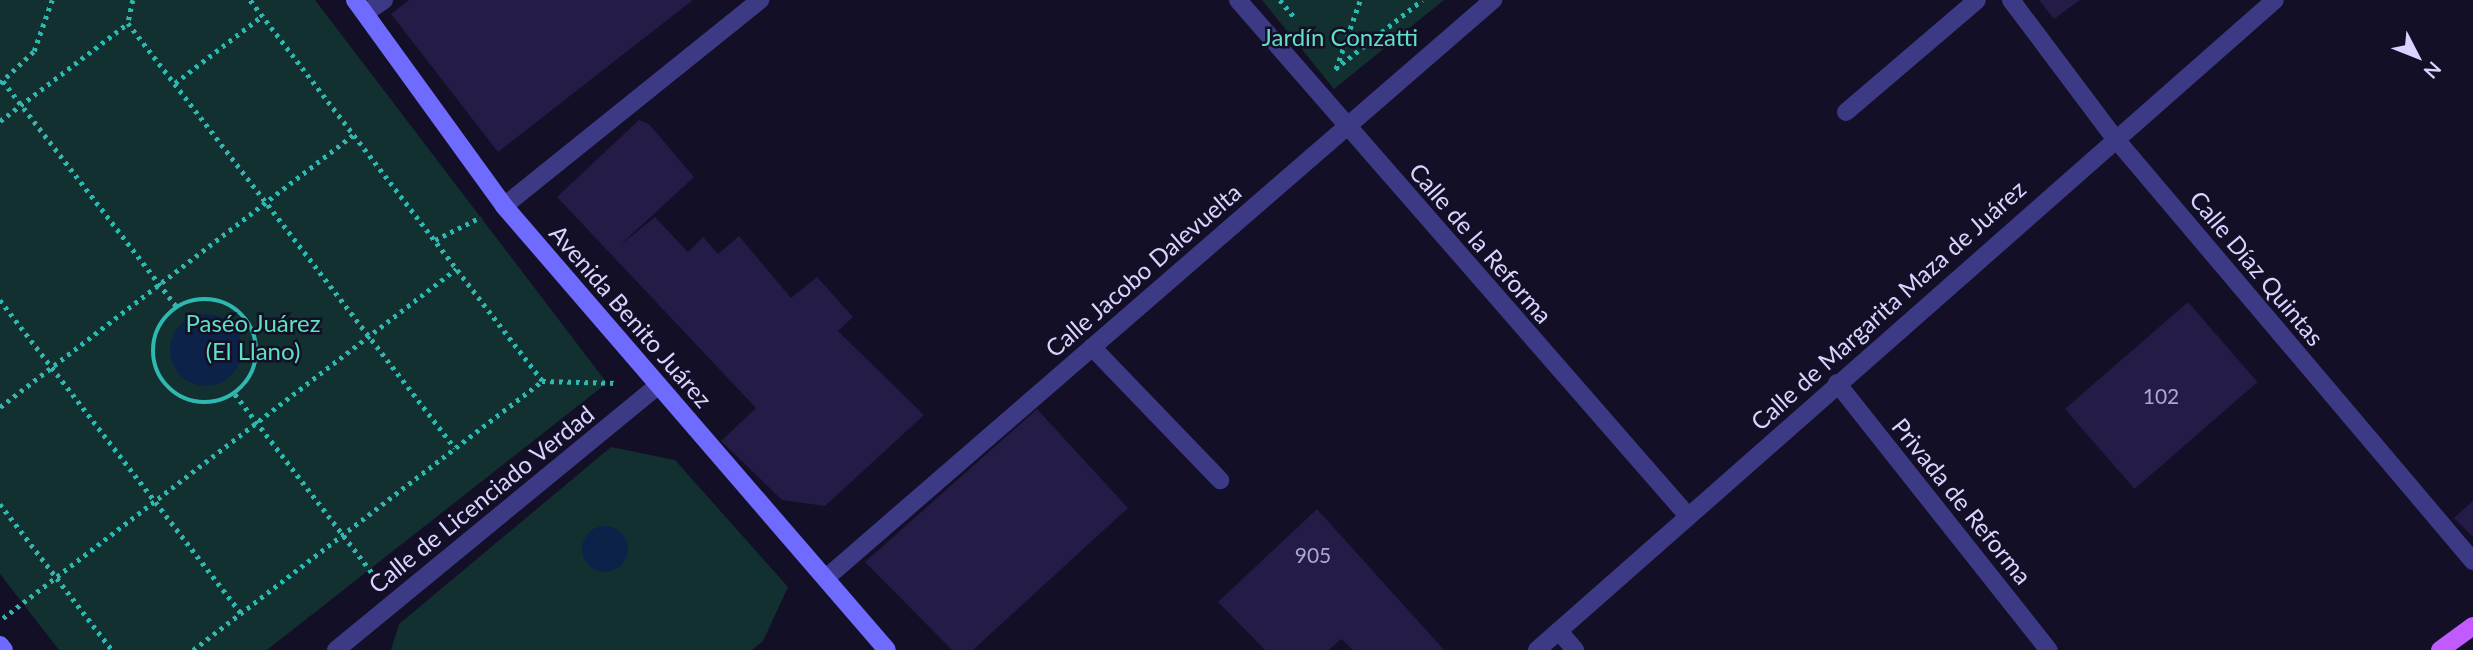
<!DOCTYPE html>
<meta charset="utf-8">
<style>
body{margin:0}
#map{position:relative;width:2473px;height:650px;overflow:hidden;background:#130f26;font-family:Lato,sans-serif}
div>[style]{position:absolute}
.green>*{inset:0;background:#12302f}
.water>*{inset:0;background:#0c2248}
.round{border-radius:50%}
.building>*{inset:0;background:#241b47;transform-origin:0 0}
.path>*{height:4.5px;margin-top:-2.25px;transform-origin:0;background:repeating-linear-gradient(90deg,#2fb8b0 0 3.5px,transparent 0 8.5px)}
.path>.ring{margin:-2.25px;padding:0;box-sizing:content-box;background:none;border:4.5px solid #2fb8b0;border-radius:50%}
.lane>*{height:18px;margin:-9px;padding:0 9px;transform-origin:9px;border-radius:9px;background:#3d3a85}
.street>*{height:18px;margin:-9px;padding:0 9px;transform-origin:9px;border-radius:9px;background:#3d3a85}
.secondary>*{height:18px;margin:-9px;padding:0 9px;transform-origin:9px;border-radius:9px;background:#6f6bff}
.primary>*{height:18px;margin:-9px;padding:0 9px;transform-origin:9px;border-radius:9px;background:#c25bff}
span{translate:-50% -50%;white-space:nowrap;text-align:center;line-height:1.15;-webkit-text-stroke:5px #130f26;paint-order:stroke}
.number-label{font-size:21px;color:#aca6d1}
.number-label span{-webkit-text-stroke-width:0}
.park-label{font-size:24px;color:#5fe0c0}
.street-label{font-size:24px;color:#d9d4ff}
.north{position:absolute;left:2382px;top:21px;width:70px;height:70px;-webkit-text-stroke:5px #130f26;paint-order:stroke;rotate:132deg;font-size:19px;font-weight:700;line-height:28px;text-align:center;color:#d9d4ff}
.north::after{content:'';display:block;margin:auto;width:24px;height:32px;background:#d9d4ff;clip-path:polygon(50% 0,100% 100%,50% 72%,0 100%)}
</style>
<div id="map">
<div class="green">
<div style="clip-path:polygon(0 0,315px 0,607px 383px,267px 650px,59px 650px,0 574px)"></div>
<div style="clip-path:polygon(1262px 0,1444px 0,1334px 89px)"></div>
<div style="clip-path:polygon(611px 447px,675px 460px,788px 587px,763px 641px,752px 650px,391px 650px,399px 624px)"></div>
</div>
<div class="water">
<div class="round" style="left:170px;top:314px;width:72px;height:72px"></div>
<div class="round" style="left:582px;top:526px;width:46px;height:46px"></div>
</div>
<div class="building">
<div style="clip-path:polygon(409px 0,693px 0,498px 152px,391px 14px)"></div>
<div style="clip-path:polygon(2039px 0,2080px 0,2054px 19px)"></div>
<div style="clip-path:polygon(639px 120px,649px 124px,694px 177px,619px 246px,655px 217px,688px 252px,703px 237px,718px 254px,739px 236px,791px 298px,817px 277px,853px 317px,838px 331px,924px 415px,825px 506px,782px 500px,721px 441px,756px 408px,557px 197px)"></div>
<div style="left:2188px;top:302px;width:106px;height:163px;rotate:49deg"></div>
<div style="clip-path:polygon(1037px 409px,1128px 508px,973px 650px,952px 650px,865px 562px)"></div>
<div style="clip-path:polygon(2473px 501px,2473px 537px,2454px 518px)"></div>
<div style="clip-path:polygon(1317px 509px,1444px 650px,1353px 650px,1341px 639px,1329px 650px,1265px 650px,1218px 602px)"></div>
</div>
<div class="path">
<div style="left:133px;top:0;width:24px;rotate:102deg"></div>
<div style="left:128px;top:23px;width:536px;rotate:52.42deg"></div>
<div style="left:1280px;top:0;width:23px;rotate:50deg"></div>
<div style="left:1335px;top:69px;width:111px;rotate:-38.4deg"></div>
<div style="left:1336px;top:69px;width:73px;rotate:-70.8deg"></div>
<div style="left:3px;top:81px;width:285px;rotate:52.4deg"></div>
<div style="left:0;top:83px;width:47px;rotate:-43.3deg"></div>
<div style="left:34px;top:51px;width:54px;rotate:-70.6deg"></div>
<div style="left:175px;top:83px;width:110px;rotate:-37.6deg"></div>
<div style="left:0;top:121px;width:161px;rotate:-37.4deg"></div>
<div style="left:435px;top:240px;width:51px;rotate:-26.6deg"></div>
<div class="ring" style="left:153px;top:299px;width:99.5px;height:99.5px"></div>
<div style="left:0;top:300px;width:395px;rotate:52.4deg"></div>
<div style="left:542px;top:381px;width:76px;rotate:1.5deg"></div>
<div style="left:235px;top:394px;width:237px;rotate:52.5deg"></div>
<div style="left:0;top:407px;width:446px;rotate:-37.6deg"></div>
<div style="left:0;top:504px;width:184px;rotate:52.5deg"></div>
<div style="left:3px;top:618px;width:572px;rotate:-37.61deg"></div>
<div style="left:193px;top:650px;width:441px;rotate:-37.6deg"></div>
<div style="left:542px;top:381px;width:480px;rotate:-127.5deg"></div>
</div>
<div class="lane">
<div style="left:365px;top:13px;width:23px;rotate:-34deg"></div>
<div style="left:1846px;top:112px;width:172px;rotate:-40.5deg"></div>
<div style="left:1092px;top:347px;width:185px;rotate:46.1deg"></div>
</div>
<div class="street">
<div style="left:1238px;top:0;width:685px;rotate:48.91deg"></div>
<div style="left:2011px;top:0;width:171px;rotate:53.1deg"></div>
<div style="left:2114px;top:137px;width:556px;rotate:49.75deg"></div>
<div style="left:504px;top:206px;width:329px;rotate:-38.8deg"></div>
<div style="left:1837px;top:383px;width:341px;rotate:51.6deg"></div>
<div style="left:826px;top:578px;width:883px;rotate:-40.91deg"></div>
<div style="left:1559px;top:631px;width:25px;rotate:50deg"></div>
<div style="left:336px;top:650px;width:416px;rotate:-39.4deg"></div>
<div style="left:1537px;top:650px;width:983px;rotate:-41.37deg"></div>
</div>
<div class="secondary">
<div style="left:355px;top:0;width:254px;rotate:54.1deg"></div>
<div style="left:504px;top:206px;width:586px;rotate:49.22deg"></div>
<div style="left:0;top:645px;width:6px;rotate:51deg"></div>
</div>
<div class="primary">
<div style="left:2440px;top:650px;width:41px;rotate:-36deg"></div>
</div>
<div class="number-label">
<span style="left:2161px;top:396px">102</span>
<span style="left:1313px;top:555px">905</span>
</div>
<div class="park-label">
<span style="left:1340px;top:37px">Jardín Conzatti</span>
<span style="left:253px;top:337px">Paséo Juárez<br>(El Llano)</span>
</div>
<div class="street-label">
<span style="left:1481px;top:243px;rotate:49deg">Calle de la Reforma</span>
<span style="left:2257px;top:268px;rotate:50deg">Calle Díaz Quintas</span>
<span style="left:1143px;top:270px;rotate:-41deg">Calle Jacobo Dalevuelta</span>
<span style="left:1888px;top:305px;rotate:-42deg">Calle de Margarita Maza de Juárez</span>
<span style="left:631px;top:316px;rotate:49deg">Avenida Benito Juárez</span>
<span style="left:481px;top:499px;rotate:-39deg">Calle de Licenciado Verdad</span>
<span style="left:1962px;top:501px;rotate:51deg">Privada de Reforma</span>
</div>
<div class="north">N</div>
</div>
